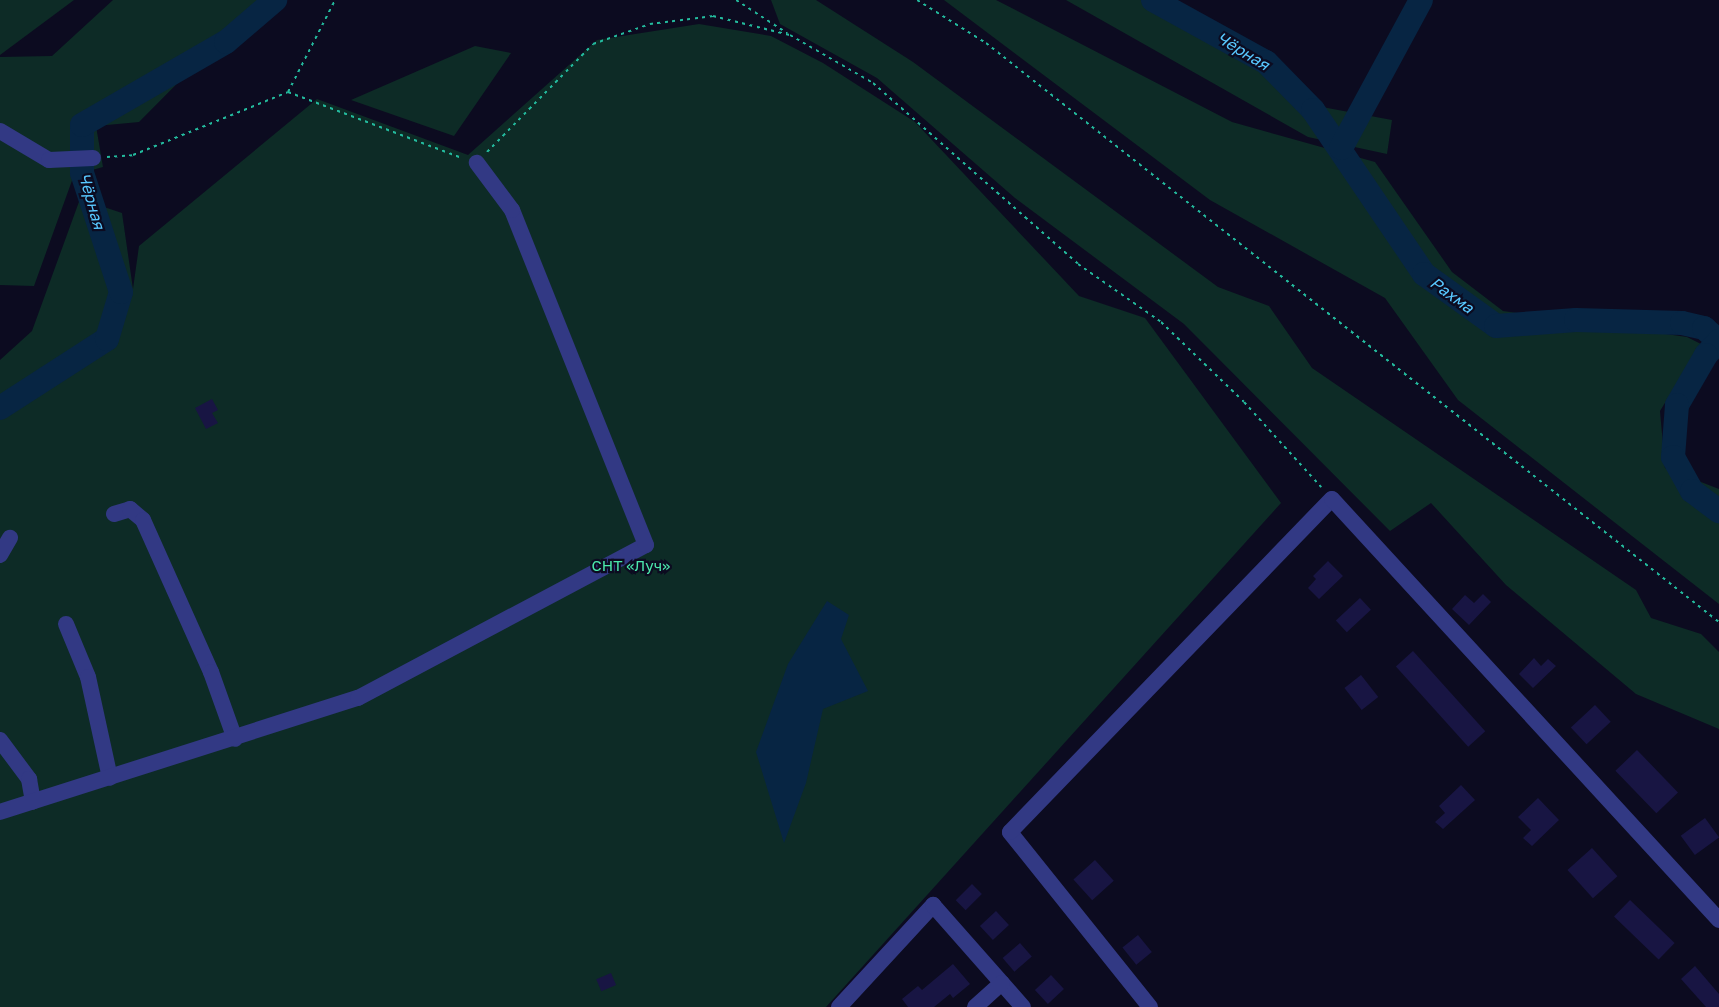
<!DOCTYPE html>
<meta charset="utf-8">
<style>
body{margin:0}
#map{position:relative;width:1719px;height:1007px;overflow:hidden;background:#0c0b20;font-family:"Golos Text",sans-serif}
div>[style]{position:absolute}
.green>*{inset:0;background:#0d2b26}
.water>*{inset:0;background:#072543}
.river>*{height:24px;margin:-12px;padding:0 12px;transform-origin:12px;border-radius:12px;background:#072543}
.building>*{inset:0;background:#181543;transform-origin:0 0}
.path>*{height:2px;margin-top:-1px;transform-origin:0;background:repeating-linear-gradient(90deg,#23ba9d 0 3px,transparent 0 7.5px)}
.minor>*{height:16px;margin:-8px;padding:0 8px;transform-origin:8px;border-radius:8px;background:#323984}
span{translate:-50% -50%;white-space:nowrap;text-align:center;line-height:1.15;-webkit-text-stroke:4.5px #0c0b20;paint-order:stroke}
.park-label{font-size:15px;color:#4ce9ad}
.water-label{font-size:16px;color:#58c8ff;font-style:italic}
</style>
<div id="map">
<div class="green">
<div style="clip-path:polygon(0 0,74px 0,0 55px)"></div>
<div style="clip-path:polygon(113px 0,260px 0,139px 122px,96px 126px,103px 167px,74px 175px,34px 286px,0 285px,0 57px,52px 56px)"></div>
<div style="clip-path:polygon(771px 0,816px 0,913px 62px,1218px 287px,1269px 306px,1312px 368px,1636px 590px,1651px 618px,1701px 634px,1719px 652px,1719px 729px,1636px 694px,1506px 585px,1431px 503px,1390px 531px,1184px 324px,1015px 198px,877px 78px,780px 24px)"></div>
<div style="clip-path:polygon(944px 0,996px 0,1232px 122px,1375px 162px,1452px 272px,1503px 311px,1687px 337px,1701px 344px,1660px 411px,1665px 468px,1719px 489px,1719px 604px,1458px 400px,1385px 298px,1210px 200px)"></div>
<div style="clip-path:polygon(1066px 0,1144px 0,1322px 107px,1392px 120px,1387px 154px,1308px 137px)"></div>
<div style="clip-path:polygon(699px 24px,771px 36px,823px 63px,915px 122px,1079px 296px,1145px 318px,1281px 503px,826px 1007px,0 1007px,0 360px,32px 331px,80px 199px,122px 213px,133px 289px,139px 246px,317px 99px,468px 155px,597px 40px)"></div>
<div style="clip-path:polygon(475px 46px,511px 53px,454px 136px,351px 100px)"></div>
</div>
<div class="water">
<div style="clip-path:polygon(827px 601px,849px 615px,841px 639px,868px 691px,823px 709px,806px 783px,784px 843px,756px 752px,788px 664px)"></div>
</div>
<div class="river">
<div style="left:1153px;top:0;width:129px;rotate:28.8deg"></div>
<div style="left:1266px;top:62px;width:67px;rotate:45.6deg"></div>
<div style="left:1313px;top:110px;width:198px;rotate:55.9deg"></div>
<div style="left:1424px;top:274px;width:89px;rotate:35.8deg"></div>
<div style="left:1496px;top:326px;width:80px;rotate:-4.3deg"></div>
<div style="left:1576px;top:320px;width:106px;rotate:1.6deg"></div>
<div style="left:1682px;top:323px;width:23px;rotate:13deg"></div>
<div style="left:1704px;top:328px;width:20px;rotate:41deg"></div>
<div style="left:1341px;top:148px;width:168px;rotate:-61.6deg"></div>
<div style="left:1719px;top:341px;width:19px;rotate:133deg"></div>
<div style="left:1706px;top:355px;width:58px;rotate:120.1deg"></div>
<div style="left:1677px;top:405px;width:52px;rotate:94.4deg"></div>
<div style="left:1673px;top:457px;width:39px;rotate:61deg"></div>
<div style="left:1692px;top:491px;width:34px;rotate:37deg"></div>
<div style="left:0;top:408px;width:127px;rotate:-32.8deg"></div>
<div style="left:107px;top:339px;width:49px;rotate:-73.4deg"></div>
<div style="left:121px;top:292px;width:125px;rotate:-108.1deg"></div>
<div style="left:82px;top:173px;width:48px;rotate:-90deg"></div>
<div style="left:82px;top:125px;width:166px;rotate:-30deg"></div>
<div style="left:226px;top:42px;width:65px;rotate:-40.6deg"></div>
</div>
<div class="building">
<div style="clip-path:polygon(212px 399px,218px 410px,212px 413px,218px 423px,206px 429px,195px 408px)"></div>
<div style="clip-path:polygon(1328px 561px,1343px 576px,1319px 599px,1308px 588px,1316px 579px,1313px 576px)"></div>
<div style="clip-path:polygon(1483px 594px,1491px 602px,1469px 625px,1452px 609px,1465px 595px,1474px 603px)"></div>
<div style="left:1360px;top:598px;width:16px;height:33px;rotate:47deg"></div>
<div style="left:1413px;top:651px;width:108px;height:23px;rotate:48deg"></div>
<div style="clip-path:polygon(1534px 658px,1541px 666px,1548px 659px,1556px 666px,1533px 688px,1519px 674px)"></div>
<div style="left:1361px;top:675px;width:28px;height:21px;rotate:52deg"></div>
<div style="left:1595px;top:705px;width:23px;height:33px;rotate:47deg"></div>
<div style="left:1637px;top:750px;width:59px;height:30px;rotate:46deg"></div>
<div style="clip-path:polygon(1461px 785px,1475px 800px,1443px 829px,1435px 822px,1445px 813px,1439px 806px)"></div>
<div style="clip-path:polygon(1538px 798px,1559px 820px,1532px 846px,1523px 838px,1531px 830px,1518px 817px)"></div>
<div style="left:1705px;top:818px;width:24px;height:30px;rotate:54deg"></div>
<div style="left:1592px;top:848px;width:38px;height:33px;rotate:48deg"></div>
<div style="left:1095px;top:860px;width:28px;height:29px;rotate:48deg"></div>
<div style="left:972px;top:884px;width:14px;height:23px;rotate:45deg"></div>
<div style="left:1630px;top:900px;width:62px;height:23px;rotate:44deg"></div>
<div style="left:996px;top:911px;width:19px;height:22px;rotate:47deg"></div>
<div style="left:1138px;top:935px;width:22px;height:20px;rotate:51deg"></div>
<div style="left:1020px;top:943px;width:18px;height:23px;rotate:49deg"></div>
<div style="clip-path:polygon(953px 964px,970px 984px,953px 998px,950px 994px,934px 1007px,908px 1007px,902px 999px,918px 986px,922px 990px)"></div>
<div style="clip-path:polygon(1695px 966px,1719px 994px,1719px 1007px,1706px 1007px,1681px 979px)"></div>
<div style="left:611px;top:973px;width:13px;height:16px;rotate:67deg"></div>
<div style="left:1051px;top:975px;width:19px;height:22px;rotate:47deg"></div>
</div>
<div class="path">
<div style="left:736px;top:0;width:61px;rotate:32.9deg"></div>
<div style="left:917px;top:0;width:81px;rotate:31.9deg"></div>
<div style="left:986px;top:43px;width:934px;rotate:38.31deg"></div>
<div style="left:288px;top:92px;width:186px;rotate:20.8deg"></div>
<div style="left:487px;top:152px;width:151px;rotate:-45.5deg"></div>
<div style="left:593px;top:44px;width:60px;rotate:-19.3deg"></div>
<div style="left:650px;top:24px;width:64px;rotate:-7.2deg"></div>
<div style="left:713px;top:16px;width:79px;rotate:13.9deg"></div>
<div style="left:790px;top:35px;width:96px;rotate:30deg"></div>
<div style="left:873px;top:83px;width:273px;rotate:41.4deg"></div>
<div style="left:1078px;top:264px;width:101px;rotate:34.9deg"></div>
<div style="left:1161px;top:322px;width:115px;rotate:43.9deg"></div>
<div style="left:1244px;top:402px;width:115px;rotate:47.8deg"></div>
<div style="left:107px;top:157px;width:26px;rotate:-4deg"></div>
<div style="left:133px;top:155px;width:167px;rotate:-22.1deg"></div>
<div style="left:288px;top:92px;width:103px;rotate:-62.9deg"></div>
</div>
<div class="minor">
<div style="left:0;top:131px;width:57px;rotate:30.6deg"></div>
<div style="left:49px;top:160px;width:44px;rotate:-2.6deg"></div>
<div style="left:114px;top:514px;width:17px;rotate:-17deg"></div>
<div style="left:130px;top:509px;width:17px;rotate:40deg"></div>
<div style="left:143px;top:520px;width:167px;rotate:65.9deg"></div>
<div style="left:211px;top:672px;width:71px;rotate:70.3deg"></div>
<div style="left:0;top:555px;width:20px;rotate:-60deg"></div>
<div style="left:66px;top:624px;width:57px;rotate:67.5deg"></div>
<div style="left:88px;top:677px;width:103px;rotate:77.7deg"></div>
<div style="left:0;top:740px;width:49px;rotate:53.4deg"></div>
<div style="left:29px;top:779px;width:23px;rotate:80deg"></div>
<div style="left:0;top:812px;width:376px;rotate:-17.7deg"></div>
<div style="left:358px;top:698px;width:326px;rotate:-28deg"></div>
<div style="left:646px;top:545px;width:361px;rotate:-111.8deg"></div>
<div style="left:512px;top:210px;width:59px;rotate:-126.7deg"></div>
<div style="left:839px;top:1007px;width:139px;rotate:-47.3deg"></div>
<div style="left:933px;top:905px;width:136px;rotate:48.6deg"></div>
<div style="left:975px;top:1007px;width:36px;rotate:-42deg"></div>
<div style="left:1150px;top:1007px;width:224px;rotate:-128.7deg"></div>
<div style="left:1010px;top:832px;width:463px;rotate:-46deg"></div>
<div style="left:1332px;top:499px;width:572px;rotate:47.41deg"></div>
</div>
<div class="park-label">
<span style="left:631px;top:566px">СНТ «Луч»</span>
</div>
<div class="water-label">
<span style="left:1243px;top:51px;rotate:31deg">Чёрная</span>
<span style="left:92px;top:201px;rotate:74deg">Чёрная</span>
<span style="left:1452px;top:295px;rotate:36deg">Рахма</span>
</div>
</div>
